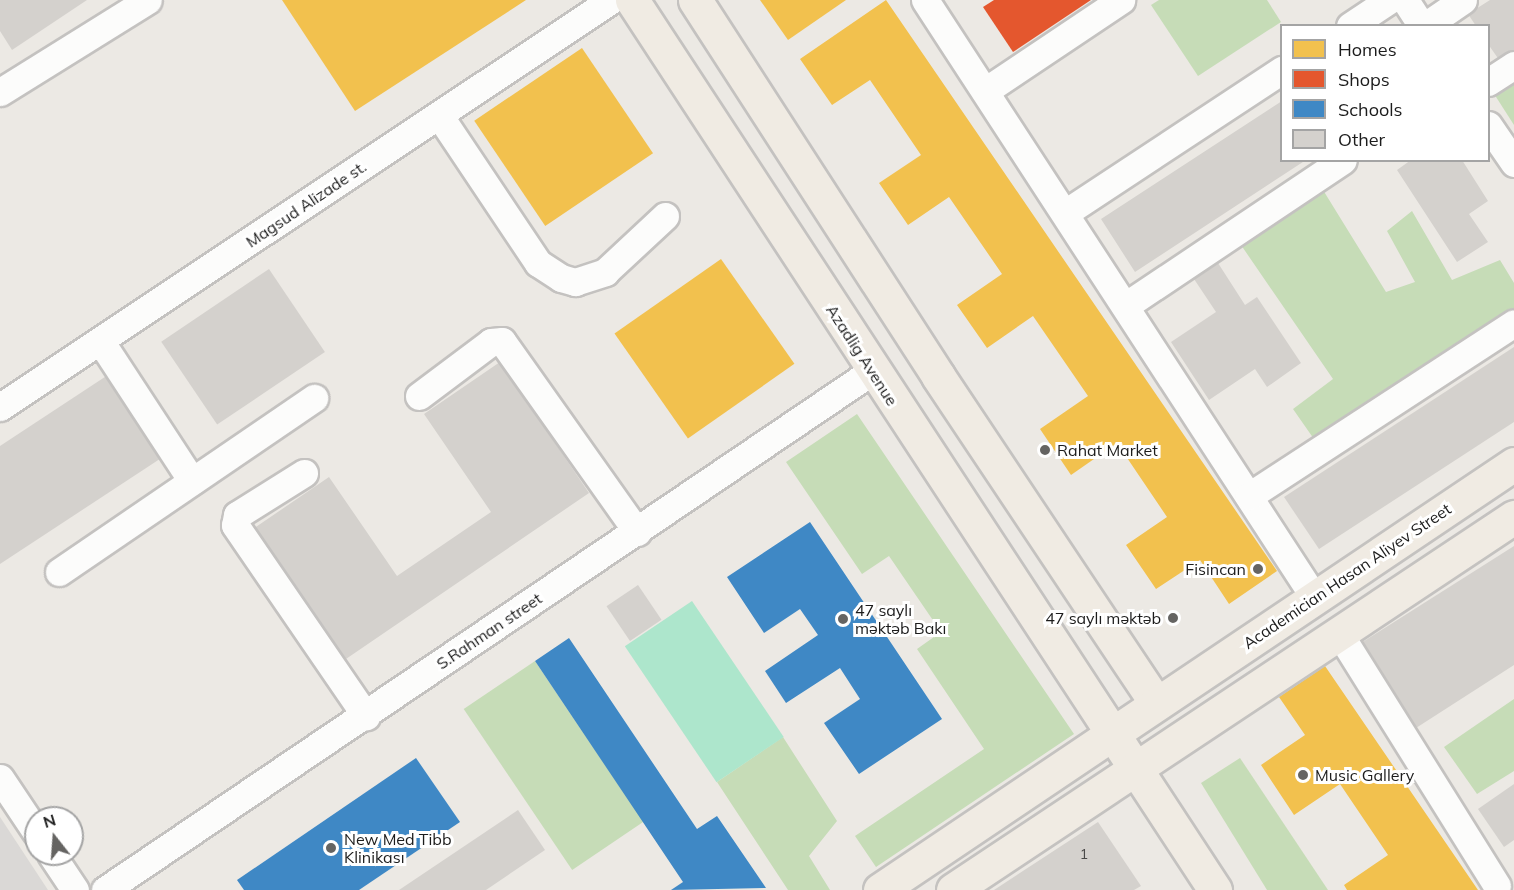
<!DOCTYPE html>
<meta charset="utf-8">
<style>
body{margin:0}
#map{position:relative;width:1514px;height:890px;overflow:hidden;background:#ece9e4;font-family:Mulish,sans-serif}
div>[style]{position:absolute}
.residential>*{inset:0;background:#dad8d6}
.forest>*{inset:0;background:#c6dcb7;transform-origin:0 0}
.pitch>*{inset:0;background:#ade6cc;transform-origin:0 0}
.homes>*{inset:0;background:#f2c14e;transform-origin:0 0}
.shops>*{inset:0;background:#e4572e}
.schools>*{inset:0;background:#3f88c5}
.building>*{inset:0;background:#d4d1cd;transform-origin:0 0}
.roads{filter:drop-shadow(2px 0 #c4c2c0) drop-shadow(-2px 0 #c4c2c0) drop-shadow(0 2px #c4c2c0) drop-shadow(0 -2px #c4c2c0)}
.minor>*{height:27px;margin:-13.5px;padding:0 13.5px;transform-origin:13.5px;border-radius:13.5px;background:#fcfcfb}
.major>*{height:33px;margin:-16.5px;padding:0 16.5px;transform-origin:16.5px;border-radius:16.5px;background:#f0ebe3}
.dots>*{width:16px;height:16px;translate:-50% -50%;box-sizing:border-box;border:3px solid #fff;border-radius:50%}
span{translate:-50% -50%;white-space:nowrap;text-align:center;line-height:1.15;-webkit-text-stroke:6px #fff;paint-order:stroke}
.number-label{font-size:14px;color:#4a4948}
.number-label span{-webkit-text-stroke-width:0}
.street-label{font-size:16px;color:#1c1c1c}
.poi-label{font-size:16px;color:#1c1c1c}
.left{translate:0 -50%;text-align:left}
.right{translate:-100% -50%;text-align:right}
.legend{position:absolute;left:1280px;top:24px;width:210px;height:138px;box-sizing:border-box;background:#fff;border:2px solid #a4a4a4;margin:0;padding:8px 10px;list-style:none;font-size:18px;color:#1c1c1c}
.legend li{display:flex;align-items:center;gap:12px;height:30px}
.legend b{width:30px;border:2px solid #a4a4a4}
.north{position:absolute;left:24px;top:806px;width:60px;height:60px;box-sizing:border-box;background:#fff;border:2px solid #a4a4a4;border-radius:50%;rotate:343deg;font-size:16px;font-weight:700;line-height:24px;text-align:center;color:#1c1c1c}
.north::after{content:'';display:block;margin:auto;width:21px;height:27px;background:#656462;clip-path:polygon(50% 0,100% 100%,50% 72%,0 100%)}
</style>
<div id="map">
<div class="residential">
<div style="clip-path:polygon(0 817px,48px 890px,0 890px)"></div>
</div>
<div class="forest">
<div style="clip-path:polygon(1159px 0,1267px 0,1281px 22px,1198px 76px,1151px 5px)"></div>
<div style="clip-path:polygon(1514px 69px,1514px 125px,1489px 86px)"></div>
<div style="clip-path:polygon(1323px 190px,1386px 292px,1415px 282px,1387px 231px,1412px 211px,1452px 280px,1500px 260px,1514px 283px,1514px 311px,1316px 442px,1293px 409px,1333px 379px,1241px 245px)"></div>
<div style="clip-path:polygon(857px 414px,1074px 734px,876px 867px,855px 836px,984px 749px,917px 649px,941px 632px,889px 556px,862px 574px,786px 462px)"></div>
<div style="left:535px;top:661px;width:194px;height:86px;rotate:56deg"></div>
<div style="clip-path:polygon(1514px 699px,1514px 771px,1477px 794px,1444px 747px)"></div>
<div style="clip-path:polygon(783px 737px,837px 821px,809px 856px,830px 890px,788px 890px,717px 782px)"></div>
<div style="clip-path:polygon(1240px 758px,1328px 890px,1267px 890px,1201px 783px)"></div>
</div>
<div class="pitch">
<div style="left:692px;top:601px;width:164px;height:81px;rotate:56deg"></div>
</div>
<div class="homes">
<div style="clip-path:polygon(282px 0,526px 0,355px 111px)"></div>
<div style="clip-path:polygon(760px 0,846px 0,788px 40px)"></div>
<div style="clip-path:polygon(886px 0,1277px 571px,1229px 604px,1200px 560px,1156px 589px,1126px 545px,1167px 517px,1117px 443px,1071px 475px,1040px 429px,1088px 396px,1033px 316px,987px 348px,957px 305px,1002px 274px,949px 197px,908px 225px,879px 183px,921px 155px,870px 80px,832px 105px,800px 59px)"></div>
<div style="left:582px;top:48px;width:127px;height:130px;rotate:56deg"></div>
<div style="left:721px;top:259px;width:128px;height:130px;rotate:55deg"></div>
<div style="clip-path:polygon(1325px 666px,1478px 890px,1347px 890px,1344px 885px,1388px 855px,1340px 784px,1294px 815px,1261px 765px,1305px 735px,1279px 697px)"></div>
</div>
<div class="shops">
<div style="clip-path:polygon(994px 0,1091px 0,1013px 52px,983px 7px)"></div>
</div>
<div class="schools">
<div style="clip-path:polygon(810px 522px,942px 719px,859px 774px,824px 723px,860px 699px,840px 668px,786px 703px,765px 671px,818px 635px,800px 609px,764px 633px,727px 577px)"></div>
<div style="clip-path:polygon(569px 638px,697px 829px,717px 816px,766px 888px,671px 890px,683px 882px,535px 661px)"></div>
<div style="clip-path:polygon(416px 758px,460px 822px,359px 890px,244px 890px,237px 880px)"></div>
</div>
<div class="building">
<div style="clip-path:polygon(0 0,87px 0,12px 50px,0 31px)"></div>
<div style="clip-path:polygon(1490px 0,1514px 0,1514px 56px,1502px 64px,1488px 44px,1488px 26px,1476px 26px,1468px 14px)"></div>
<div style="clip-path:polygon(1282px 101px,1282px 160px,1306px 160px,1135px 272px,1101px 219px)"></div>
<div style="clip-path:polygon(1411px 160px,1462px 160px,1488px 201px,1469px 214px,1488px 242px,1457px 262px,1397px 170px)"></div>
<div style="clip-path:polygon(1218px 263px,1245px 305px,1257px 297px,1301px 363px,1267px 387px,1255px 369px,1209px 400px,1171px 342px,1216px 312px,1194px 279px)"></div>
<div style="left:269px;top:269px;width:100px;height:130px;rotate:56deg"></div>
<div style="clip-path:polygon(1514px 347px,1514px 422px,1319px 549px,1284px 497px)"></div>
<div style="clip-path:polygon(500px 362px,589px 493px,343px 661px,253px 529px,329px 477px,397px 576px,491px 512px,424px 414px)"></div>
<div style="clip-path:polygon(117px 369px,172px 451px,0 564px,0 446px)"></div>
<div style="clip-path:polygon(1514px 546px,1514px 665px,1416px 728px,1361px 643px)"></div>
<div style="left:638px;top:585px;width:42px;height:38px;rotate:56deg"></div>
<div style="clip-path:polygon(1514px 784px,1514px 840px,1504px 847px,1478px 809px)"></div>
<div style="clip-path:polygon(518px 810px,545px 850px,486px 890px,399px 890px)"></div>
<div style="clip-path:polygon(1098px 822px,1141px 886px,1134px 890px,994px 890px)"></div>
</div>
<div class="roads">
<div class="minor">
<div style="left:925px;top:0;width:713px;rotate:56.91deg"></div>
<div style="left:1405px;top:0;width:31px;rotate:57deg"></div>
<div style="left:1350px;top:26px;width:47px;rotate:-33.7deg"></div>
<div style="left:1425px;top:26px;width:46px;rotate:-34.4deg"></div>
<div style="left:1488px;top:82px;width:31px;rotate:-33deg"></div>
<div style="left:985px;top:91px;width:164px;rotate:-33.8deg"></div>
<div style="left:0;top:92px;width:174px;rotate:-31.9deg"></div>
<div style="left:439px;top:115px;width:178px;rotate:56.2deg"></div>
<div style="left:538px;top:263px;width:27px;rotate:33deg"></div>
<div style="left:561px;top:278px;width:15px;rotate:16deg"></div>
<div style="left:575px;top:282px;width:32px;rotate:-18deg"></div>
<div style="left:605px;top:272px;width:82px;rotate:-43deg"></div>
<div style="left:1488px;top:125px;width:46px;rotate:55.6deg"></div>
<div style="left:1065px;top:213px;width:260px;rotate:-33.4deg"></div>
<div style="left:1125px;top:306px;width:262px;rotate:-33.8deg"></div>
<div style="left:101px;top:342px;width:166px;rotate:56.8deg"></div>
<div style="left:419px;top:396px;width:90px;rotate:-36.9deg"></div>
<div style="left:491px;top:342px;width:11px;rotate:-5deg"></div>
<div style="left:502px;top:341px;width:234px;rotate:54.7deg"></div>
<div style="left:0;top:407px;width:734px;rotate:-33.67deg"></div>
<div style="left:304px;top:473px;width:79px;rotate:147.9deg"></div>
<div style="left:237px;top:515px;width:10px;rotate:101deg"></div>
<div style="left:235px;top:525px;width:232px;rotate:55.6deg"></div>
<div style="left:1249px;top:496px;width:316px;rotate:-33.1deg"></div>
<div style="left:59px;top:572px;width:309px;rotate:-34.3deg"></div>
<div style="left:1339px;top:633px;width:298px;rotate:58deg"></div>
<div style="left:0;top:778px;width:65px;rotate:56.3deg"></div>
<div style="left:51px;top:854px;width:43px;rotate:56.3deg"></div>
<div style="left:105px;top:890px;width:926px;rotate:-34.08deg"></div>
</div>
<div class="major">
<div style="left:632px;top:0;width:1064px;rotate:56.77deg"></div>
<div style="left:695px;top:0;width:448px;rotate:57.1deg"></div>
<div style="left:938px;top:376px;width:393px;rotate:56.3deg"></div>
<div style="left:880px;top:890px;width:764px;rotate:-33.9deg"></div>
<div style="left:953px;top:890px;width:674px;rotate:-33.62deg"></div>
</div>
</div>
<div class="dots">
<div style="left:1045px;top:450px;background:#656462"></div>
<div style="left:1258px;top:569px;background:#656462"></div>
<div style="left:1173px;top:618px;background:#656462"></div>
<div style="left:843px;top:619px;background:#656462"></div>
<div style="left:1303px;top:775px;background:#656462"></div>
<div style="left:331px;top:848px;background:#656462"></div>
</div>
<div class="number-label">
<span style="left:1084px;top:854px">1</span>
</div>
<div class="street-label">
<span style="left:306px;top:204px;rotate:-34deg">Magsud Alizade st.</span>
<span style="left:862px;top:355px;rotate:57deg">Azadlig Avenue</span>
<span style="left:1347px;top:576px;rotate:-34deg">Academician Hasan Aliyev Street</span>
<span style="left:489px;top:631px;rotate:-34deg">S.Rahman street</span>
</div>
<div class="poi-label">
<span class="left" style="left:1057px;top:450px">Rahat Market</span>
<span class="right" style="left:1246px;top:569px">Fisincan</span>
<span class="left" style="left:855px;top:619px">47 saylı<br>məktəb Bakı</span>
<span class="right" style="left:1161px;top:618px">47 saylı məktəb</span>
<span class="left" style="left:1315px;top:775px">Music Gallery</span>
<span class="left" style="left:344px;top:848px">New Med Tibb<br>Klinikası</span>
</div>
<ul class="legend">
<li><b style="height:16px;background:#f2c14e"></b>Homes</li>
<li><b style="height:16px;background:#e4572e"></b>Shops</li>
<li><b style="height:16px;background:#3f88c5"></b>Schools</li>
<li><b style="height:16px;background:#d4d1cd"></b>Other</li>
</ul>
<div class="north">N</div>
</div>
